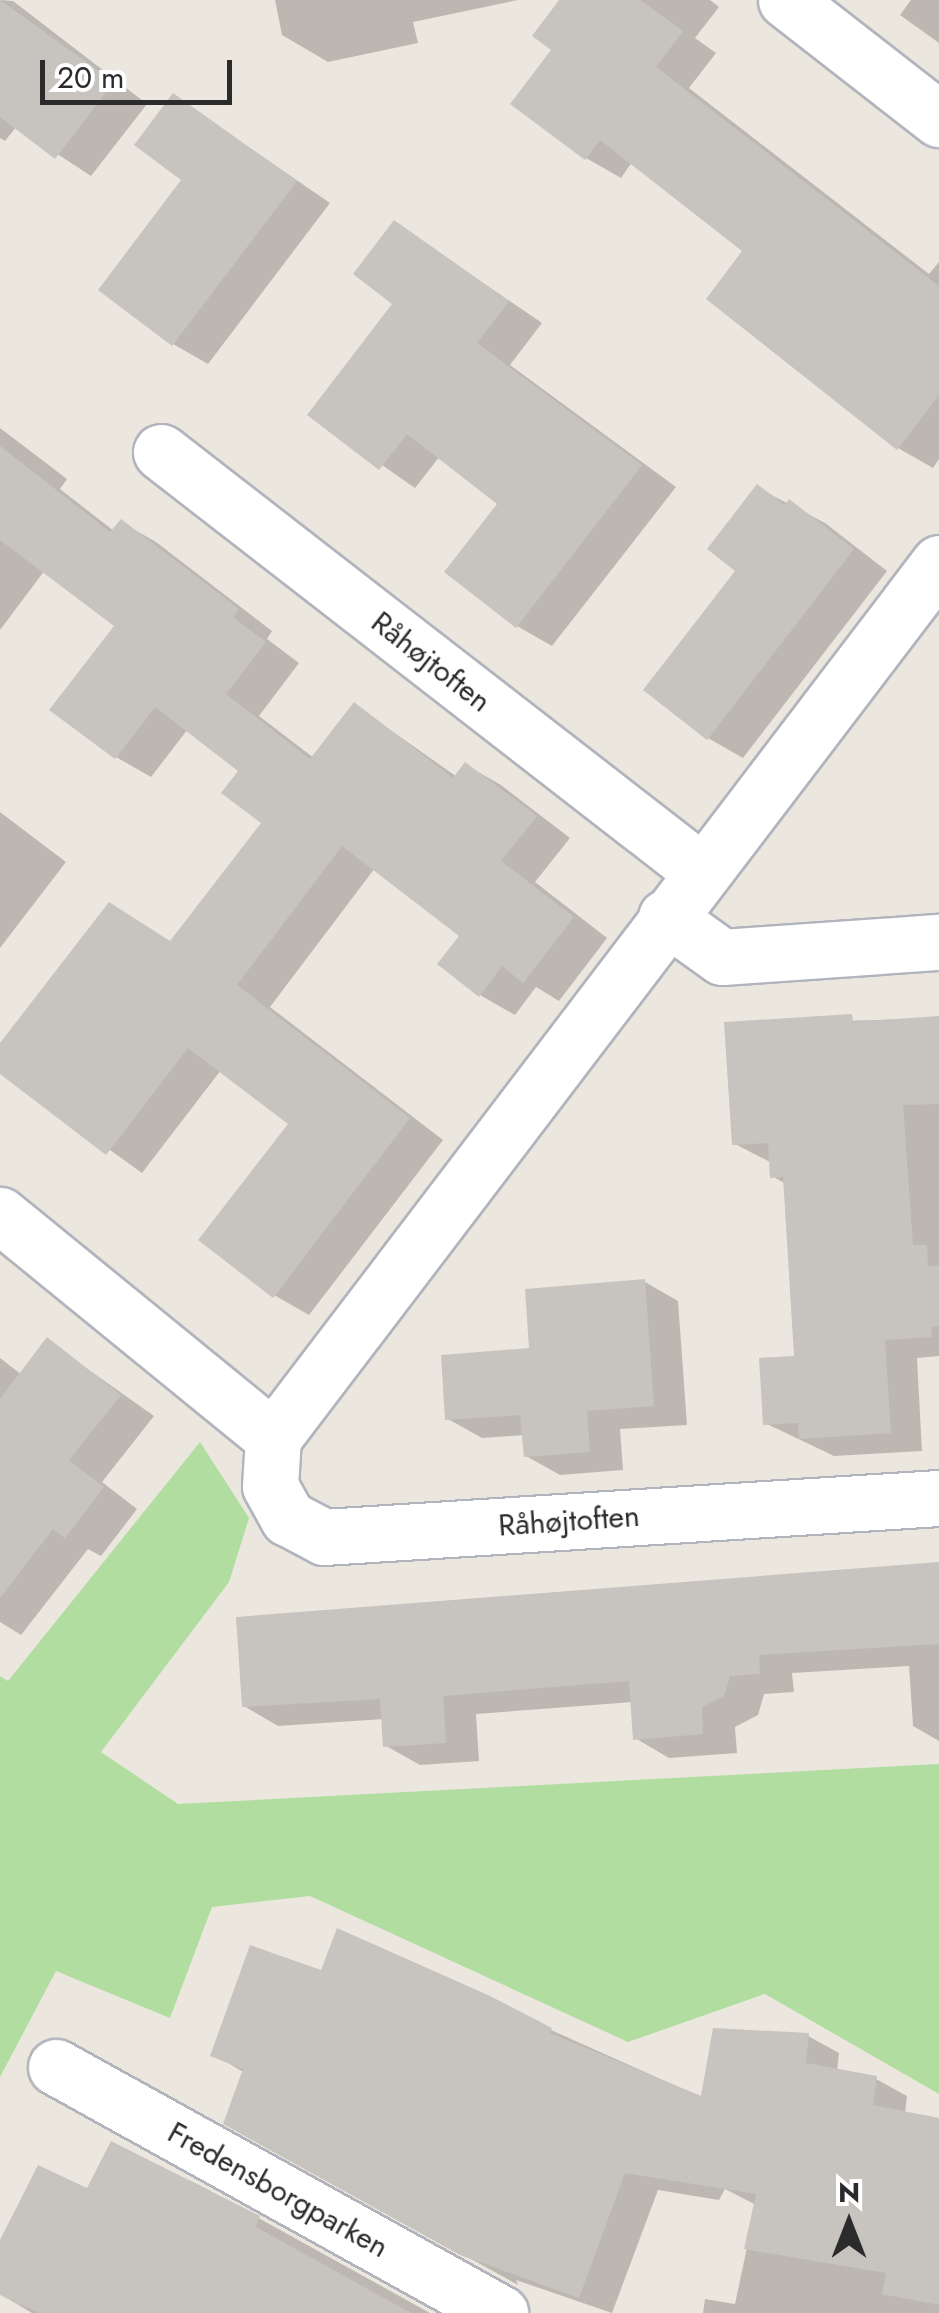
<!DOCTYPE html>
<meta charset="utf-8">
<style>
body{margin:0}
#map{position:relative;width:939px;height:2313px;overflow:hidden;background:#ebe7de;font-family:Jost,sans-serif}
div>[style]{position:absolute}
.green>*{inset:0;background:#b1dda0}
.shadow>*{inset:0;background:#0003}
.building>*{inset:0;background:#c7c3be}
.roads{filter:drop-shadow(2px 0 #b2b4bd) drop-shadow(-2px 0 #b2b4bd) drop-shadow(0 2px #b2b4bd) drop-shadow(0 -2px #b2b4bd)}
.minor>*{height:55px;margin:-27.5px;padding:0 27.5px;transform-origin:27.5px;border-radius:27.5px;background:#fff}
span{translate:-50% -50%;white-space:nowrap;text-align:center;line-height:1.15;-webkit-text-stroke:10px #fff;paint-order:stroke}
.street-label{font-size:30px;color:#2b2b2b}
.north{position:absolute;left:799px;top:2173px;width:100px;height:100px;-webkit-text-stroke:8px #fff;paint-order:stroke;rotate:0deg;font-size:28px;font-weight:700;line-height:40px;text-align:center;color:#2b2b2b}
.north::after{content:'';display:block;margin:auto;width:35px;height:45px;background:#2b2b2b;clip-path:polygon(50% 0,100% 100%,50% 72%,0 100%)}
.scale{position:absolute;left:40px;top:60px;width:192px;height:45px;box-sizing:border-box;border:5px solid #2b2b2b;border-top:0;padding-left:12px;font-size:30px;line-height:35px;white-space:nowrap;color:#2b2b2b;-webkit-text-stroke:8px #fff;paint-order:stroke}
</style>
<div id="map">
<div class="green">
<div style="clip-path:polygon(200px 1442px,249px 1518px,229px 1582px,101px 1752px,178px 1804px,939px 1764px,939px 2094px,765px 1994px,628px 2042px,310px 1896px,212px 1907px,170px 2018px,56px 1971px,0 2077px,0 1676px,8px 1681px)"></div>
</div>
<div class="shadow">
<div style="clip-path:polygon(0 0,13px 1px,147px 104px,91px 176px,16px 127px,5px 141px,0 138px)"></div>
<div style="clip-path:polygon(275px 0,518px 0,413px 22px,418px 43px,328px 62px,282px 35px)"></div>
<div style="clip-path:polygon(563px 0,710px 0,719px 7px,695px 38px,716px 53px,689px 88px,929px 274px,939px 262px,939px 459px,933px 468px,898px 448px,746px 251px,632px 162px,621px 178px,586px 158px,554px 49px)"></div>
<div style="clip-path:polygon(911px 0,939px 0,939px 43px,900px 15px)"></div>
<div style="clip-path:polygon(174px 96px,330px 203px,208px 364px,173px 344px,185px 180px)"></div>
<div style="clip-path:polygon(395px 223px,542px 323px,510px 365px,676px 487px,552px 646px,517px 626px,501px 503px,440px 456px,415px 488px,310px 415px,395px 304px)"></div>
<div style="clip-path:polygon(0 428px,67px 479px,60px 489px,114px 531px,121px 522px,156px 542px,272px 631px,267px 639px,299px 663px,259px 716px,314px 758px,355px 705px,457px 777px,466px 765px,501px 785px,570px 838px,535px 882px,607px 938px,559px 1001px,536px 987px,515px 1015px,480px 995px,462px 936px,375px 868px,270px 1007px,443px 1140px,309px 1315px,274px 1295px,291px 1123px,221px 1070px,142px 1173px,0 1071px,0 1047px,172px 942px,264px 822px,241px 770px,188px 729px,151px 777px,116px 757px,117px 625px,45px 570px,0 630px)"></div>
<div style="clip-path:polygon(758px 488px,825px 523px,887px 571px,743px 758px,708px 738px)"></div>
<div style="clip-path:polygon(0 812px,66px 862px,0 948px)"></div>
<div style="clip-path:polygon(939px 1018px,939px 1356px,917px 1358px,922px 1451px,834px 1456px,765px 1423px,796px 1358px,786px 1184px,772px 1176px,772px 1163px,735px 1144px,727px 1025px)"></div>
<div style="clip-path:polygon(645px 1282px,678px 1301px,687px 1425px,620px 1429px,623px 1470px,560px 1475px,526px 1456px,524px 1435px,482px 1438px,448px 1419px,532px 1350px)"></div>
<div style="clip-path:polygon(48px 1341px,154px 1416px,102px 1482px,137px 1509px,101px 1556px,88px 1549px,21px 1635px,0 1622px,0 1358px,22px 1375px)"></div>
<div style="clip-path:polygon(939px 1565px,939px 1741px,913px 1726px,909px 1666px,792px 1673px,794px 1692px,764px 1694px,758px 1715px,735px 1727px,737px 1753px,669px 1758px,635px 1738px,633px 1702px,476px 1714px,479px 1761px,420px 1765px,386px 1746px,384px 1719px,278px 1726px,244px 1706px)"></div>
<div style="clip-path:polygon(323px 1974px,551px 2030px,723px 2107px,808px 2036px,839px 2053px,837px 2071px,876px 2079px,907px 2096px,905px 2114px,939px 2120px,939px 2313px,703px 2313px,705px 2299px,735px 2304px,756px 2205px,725px 2189px,719px 2200px,658px 2190px,612px 2313px,516px 2280px,518px 2285px,259px 2142px,245px 2073px,213px 2054px)"></div>
<div style="clip-path:polygon(112px 2144px,201px 2186px,430px 2313px,32px 2313px,0 2294px,0 2246px,88px 2192px)"></div>
</div>
<div class="building">
<div style="clip-path:polygon(0 0,114px 82px,55px 159px,0 117px)"></div>
<div style="clip-path:polygon(559px 0,640px 0,683px 31px,656px 67px,939px 286px,939px 395px,897px 450px,706px 299px,742px 251px,600px 140px,585px 160px,510px 104px,551px 50px,532px 36px)"></div>
<div style="clip-path:polygon(173px 93px,297px 181px,172px 346px,98px 290px,181px 180px,134px 145px)"></div>
<div style="clip-path:polygon(394px 220px,509px 301px,477px 343px,642px 465px,516px 628px,444px 572px,497px 504px,407px 434px,379px 470px,307px 415px,392px 304px,353px 274px)"></div>
<div style="clip-path:polygon(0 446px,110px 532px,121px 519px,239px 609px,233px 617px,266px 642px,226px 694px,310px 759px,354px 702px,453px 778px,465px 762px,537px 816px,501px 861px,574px 917px,523px 983px,502px 966px,479px 997px,437px 964px,459px 936px,342px 846px,237px 985px,410px 1118px,273px 1298px,198px 1240px,288px 1124px,188px 1048px,106px 1155px,0 1074px,0 1043px,109px 902px,170px 941px,261px 823px,221px 793px,238px 771px,155px 707px,115px 759px,49px 710px,114px 626px,0 540px)"></div>
<div style="clip-path:polygon(757px 484px,785px 505px,789px 499px,854px 549px,707px 740px,643px 690px,735px 571px,707px 549px)"></div>
<div style="clip-path:polygon(852px 1014px,853px 1022px,939px 1016px,939px 1104px,903px 1105px,913px 1245px,927px 1245px,928px 1266px,939px 1265px,939px 1326px,931px 1327px,932px 1337px,885px 1340px,891px 1433px,799px 1439px,798px 1423px,763px 1425px,759px 1358px,794px 1356px,783px 1177px,770px 1178px,768px 1143px,732px 1145px,724px 1022px)"></div>
<div style="clip-path:polygon(645px 1279px,654px 1406px,587px 1411px,590px 1452px,524px 1457px,520px 1415px,445px 1420px,441px 1355px,529px 1348px,525px 1289px)"></div>
<div style="clip-path:polygon(47px 1337px,121px 1395px,69px 1460px,104px 1487px,65px 1538px,53px 1529px,0 1598px,0 1399px)"></div>
<div style="clip-path:polygon(939px 1562px,939px 1644px,759px 1655px,760px 1674px,730px 1676px,724px 1696px,702px 1707px,703px 1734px,633px 1740px,629px 1681px,443px 1696px,446px 1743px,383px 1747px,380px 1699px,242px 1707px,236px 1617px)"></div>
<div style="clip-path:polygon(337px 1928px,488px 1995px,552px 2028px,550px 2033px,701px 2096px,713px 2028px,809px 2033px,806px 2063px,877px 2076px,873px 2105px,939px 2118px,939px 2305px,882px 2294px,886px 2273px,744px 2249px,756px 2194px,625px 2173px,579px 2298px,460px 2255px,223px 2124px,243px 2069px,210px 2056px,250px 1945px,321px 1970px)"></div>
<div style="clip-path:polygon(111px 2141px,260px 2216px,256px 2227px,411px 2313px,39px 2313px,0 2295px,0 2240px,38px 2165px,87px 2188px)"></div>
</div>
<div class="roads">
<div class="minor">
<div style="left:786px;top:0;width:194px;rotate:37.9deg"></div>
<div style="left:161px;top:452px;width:683px;rotate:37.81deg"></div>
<div style="left:939px;top:563px;width:1100px;rotate:127.28deg"></div>
<div style="left:273px;top:1438px;width:48px;rotate:93.6deg"></div>
<div style="left:270px;top:1486px;width:37px;rotate:61deg"></div>
<div style="left:288px;top:1518px;width:41px;rotate:27.8deg"></div>
<div style="left:324px;top:1537px;width:616px;rotate:-3.63deg"></div>
<div style="left:666px;top:917px;width:69px;rotate:35.5deg"></div>
<div style="left:722px;top:957px;width:218px;rotate:-4deg"></div>
<div style="left:0;top:1215px;width:353px;rotate:39.2deg"></div>
<div style="left:56px;top:2067px;width:508px;rotate:28.99deg"></div>
</div>
</div>
<div class="street-label">
<span style="left:431px;top:662px;rotate:38deg">Råhøjtoften</span>
<span style="left:569px;top:1521px;rotate:-4deg">Råhøjtoften</span>
<span style="left:278px;top:2190px;rotate:29deg">Fredensborgparken</span>
</div>
<div class="north">N</div>
<div class="scale">20 m</div>
</div>
